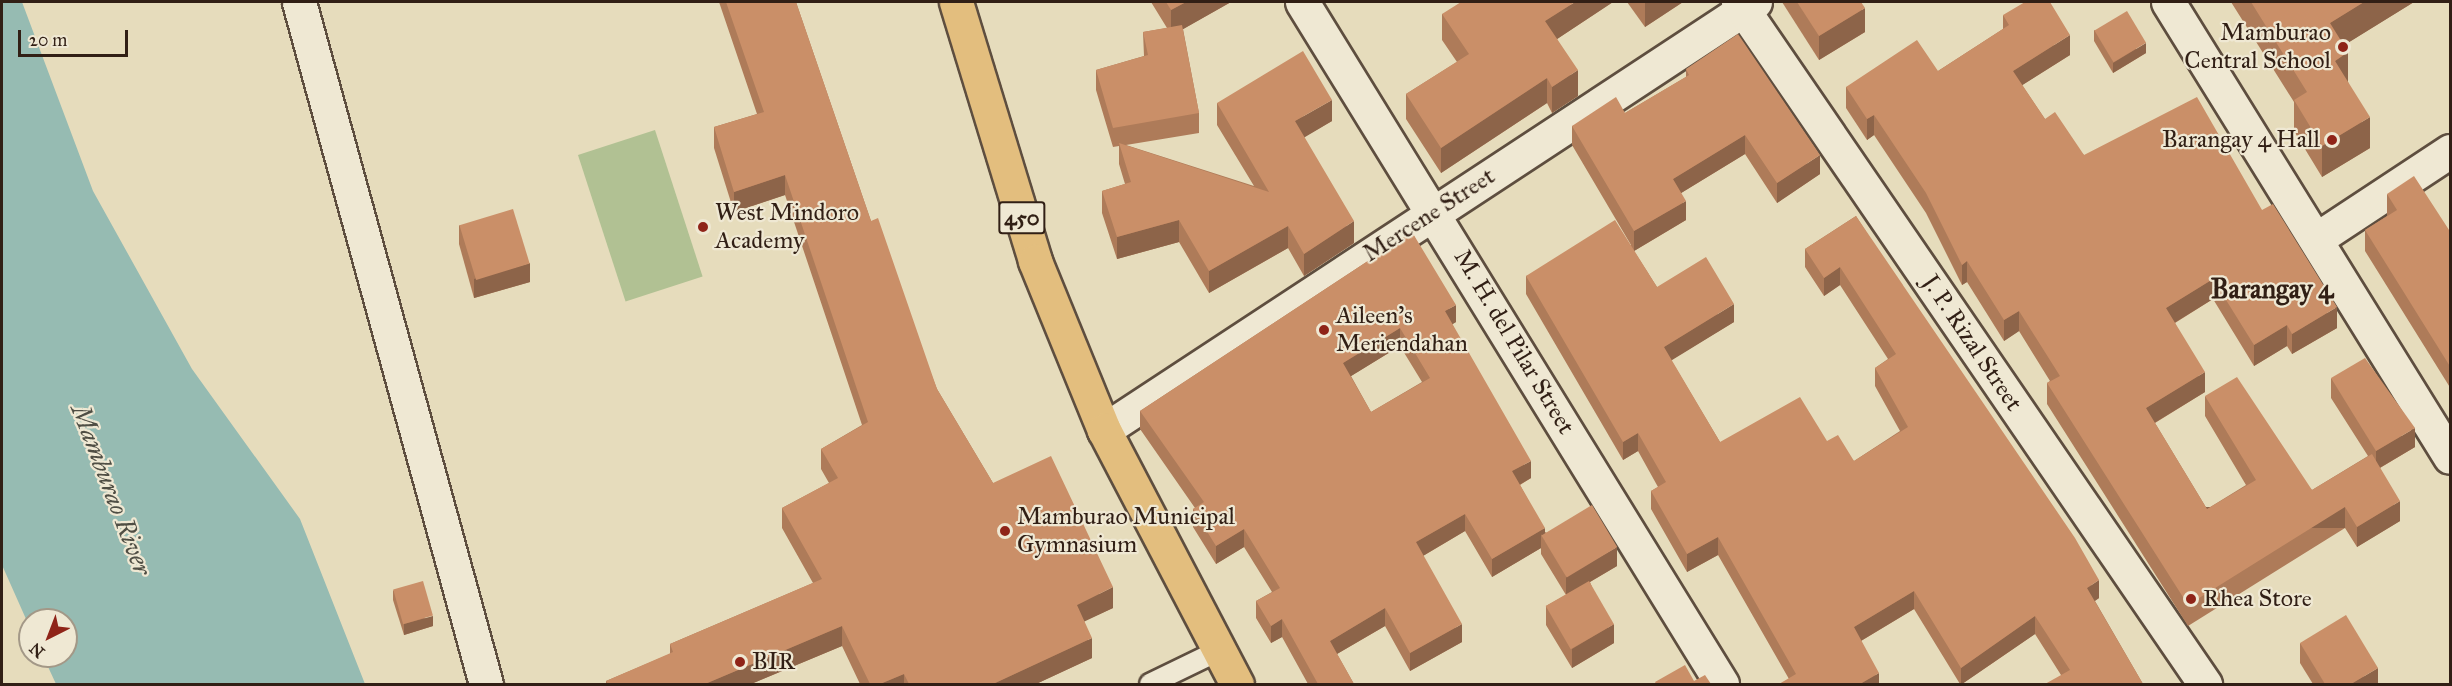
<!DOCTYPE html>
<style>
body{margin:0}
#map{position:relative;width:2452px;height:686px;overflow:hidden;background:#e6dcbc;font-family:"IM FELL Great Primer",serif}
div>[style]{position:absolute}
.green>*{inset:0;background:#b1c193;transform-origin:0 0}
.water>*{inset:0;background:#96bbb2}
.roads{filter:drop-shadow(2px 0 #5e4e3f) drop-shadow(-2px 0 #5e4e3f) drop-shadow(0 2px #5e4e3f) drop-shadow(0 -2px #5e4e3f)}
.lane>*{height:20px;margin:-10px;padding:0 10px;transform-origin:10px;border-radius:10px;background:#efe8d3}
.street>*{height:33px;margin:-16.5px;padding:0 16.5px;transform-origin:16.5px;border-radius:16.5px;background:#efe8d3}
.secondary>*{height:33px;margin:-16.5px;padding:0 16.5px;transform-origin:16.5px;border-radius:16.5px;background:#efe8d3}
.primary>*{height:33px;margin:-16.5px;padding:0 16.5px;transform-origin:16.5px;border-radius:16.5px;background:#e3be7e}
.wall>*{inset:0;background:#ae7b59}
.shaded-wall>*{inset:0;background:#8d6449;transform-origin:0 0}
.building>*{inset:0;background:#ca8f68;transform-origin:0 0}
.dots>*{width:16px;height:16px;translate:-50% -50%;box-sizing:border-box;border:3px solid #efe8d3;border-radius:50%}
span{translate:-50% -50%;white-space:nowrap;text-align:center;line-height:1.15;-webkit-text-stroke:4.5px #efe8d3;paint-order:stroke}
.shield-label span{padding:2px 4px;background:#efe8d3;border:2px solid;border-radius:4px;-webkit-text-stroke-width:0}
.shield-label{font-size:22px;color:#311f15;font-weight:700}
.poi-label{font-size:24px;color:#311f15}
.right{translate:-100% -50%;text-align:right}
.left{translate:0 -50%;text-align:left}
.street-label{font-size:24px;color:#311f15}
.water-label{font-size:26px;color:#4f4e44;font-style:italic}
.quarter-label{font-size:27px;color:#311f15;font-weight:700}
.frame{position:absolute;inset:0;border:3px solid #311f15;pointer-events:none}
.north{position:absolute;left:18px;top:608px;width:60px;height:60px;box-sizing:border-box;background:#efe8d3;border:2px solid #a39887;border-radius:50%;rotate:222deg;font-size:16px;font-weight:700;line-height:24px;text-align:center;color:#311f15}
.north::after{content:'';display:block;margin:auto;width:21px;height:27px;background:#8f2418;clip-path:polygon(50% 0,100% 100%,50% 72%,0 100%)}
.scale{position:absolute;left:18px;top:30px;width:110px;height:27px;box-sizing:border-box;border:3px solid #311f15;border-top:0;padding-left:8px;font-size:18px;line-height:21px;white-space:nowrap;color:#311f15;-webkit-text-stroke:4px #efe8d3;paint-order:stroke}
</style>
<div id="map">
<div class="green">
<div style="left:655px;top:130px;width:154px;height:81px;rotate:72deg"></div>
</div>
<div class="water">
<div style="clip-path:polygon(2px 2px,22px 2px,93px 191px,192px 369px,300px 519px,365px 684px,56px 684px,43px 656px,66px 656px,66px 620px,30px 620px,30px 628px,2px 565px)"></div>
</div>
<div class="roads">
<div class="lane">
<div style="left:1150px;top:684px;width:78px;rotate:-25.9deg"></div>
</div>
<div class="street">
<div style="left:299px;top:2px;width:707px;rotate:74.67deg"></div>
<div style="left:1302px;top:2px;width:801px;rotate:58.37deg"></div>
<div style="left:2318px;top:238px;width:158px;rotate:-33.4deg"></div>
<div style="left:1104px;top:430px;width:779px;rotate:-33.32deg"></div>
</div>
<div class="secondary">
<div style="left:1738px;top:2px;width:827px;rotate:55.6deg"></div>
<div style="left:2168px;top:2px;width:535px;rotate:58.21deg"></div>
</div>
<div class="primary">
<div style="left:956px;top:2px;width:271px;rotate:73deg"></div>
<div style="left:1035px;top:261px;width:183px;rotate:67.8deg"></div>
<div style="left:1104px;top:430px;width:287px;rotate:62.4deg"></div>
</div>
</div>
<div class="wall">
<div style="clip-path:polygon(719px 2px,796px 2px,871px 221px,937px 389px,993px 483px,1113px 608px,1084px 621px,1092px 658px,1036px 684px,860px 684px,842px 646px,751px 684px,606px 684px,606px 681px,670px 654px,670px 644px,813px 583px,782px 528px,782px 508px,829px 483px,821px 469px,821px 449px,862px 425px,785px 195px,734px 212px,714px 148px,714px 127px,757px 114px)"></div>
<div style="clip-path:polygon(1151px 2px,1231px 2px,1183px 29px,1199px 113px,1199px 133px,1126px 145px,1254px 186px,1217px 125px,1217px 103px,1332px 121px,1304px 137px,1354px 243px,1304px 276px,1288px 248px,1209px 293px,1179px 242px,1117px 259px,1102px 213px,1102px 191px,1125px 184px,1119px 164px,1119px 146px,1113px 147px,1096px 90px,1096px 70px,1144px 56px,1143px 32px,1167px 28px)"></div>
<div style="clip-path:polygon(1613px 2px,1557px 39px,1578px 96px,1552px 113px,1547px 103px,1441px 173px,1406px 119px,1406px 94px,1457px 62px,1442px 40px,1442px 14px)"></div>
<div style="clip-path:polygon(1627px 2px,1683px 2px,1645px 27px)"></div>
<div style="clip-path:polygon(1782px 2px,1861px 2px,1865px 32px,1819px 60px)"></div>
<div style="clip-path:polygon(2231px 2px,2414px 2px,2344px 45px,2348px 82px,2370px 148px,2322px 177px,2294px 131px,2294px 102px)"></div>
<div style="clip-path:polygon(2003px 15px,2070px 55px,2022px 85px,2045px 119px,2084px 155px,2262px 210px,2337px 328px,2292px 354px,2287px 346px,2254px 366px,2213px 299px,2175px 323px,2205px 392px,2155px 423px,2207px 509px,2246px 485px,2205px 416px,2205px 396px,2312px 490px,2368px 456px,2331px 398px,2331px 378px,2415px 447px,2380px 468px,2400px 521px,2357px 547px,2345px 528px,2188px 626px,2047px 404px,2047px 383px,2050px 381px,2019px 331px,2004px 341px,1967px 282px,1962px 285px,1926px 213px,1874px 135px,1867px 140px,1846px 108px,1846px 87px,1938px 71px,2003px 29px)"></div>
<div style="clip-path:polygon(2094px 30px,2146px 53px,2113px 73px,2094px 41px)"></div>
<div style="clip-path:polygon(1686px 69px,1820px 174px,1777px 203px,1745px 154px,1681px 193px,1686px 220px,1634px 251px,1657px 287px,1734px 322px,1671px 360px,1720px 442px,1827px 441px,1854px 461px,1900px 431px,1875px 386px,1875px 368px,1888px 359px,1840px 285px,1824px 296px,1805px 267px,1805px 249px,1856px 216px,2099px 598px,2095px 601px,2143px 684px,2061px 675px,2035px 634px,1962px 684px,1960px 684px,1914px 609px,1861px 641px,1879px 684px,1789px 679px,1718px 555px,1687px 572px,1651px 509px,1651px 491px,1658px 487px,1638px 451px,1623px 460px,1526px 294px,1526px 276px,1631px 245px,1572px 145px,1572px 126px,1625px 113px,1686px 77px)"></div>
<div style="clip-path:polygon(2387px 194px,2451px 233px,2451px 389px,2365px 251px,2365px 230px,2387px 216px)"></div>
<div style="clip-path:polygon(459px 225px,530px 282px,474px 298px,459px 244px)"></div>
<div style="clip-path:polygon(evenodd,1412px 232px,1456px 322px,1452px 324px,1531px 478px,1520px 485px,1545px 532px,1617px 566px,1590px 582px,1614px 643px,1572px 668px,1546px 625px,1546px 606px,1566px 595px,1541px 554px,1541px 548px,1492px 577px,1465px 531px,1423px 556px,1462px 642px,1410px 671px,1385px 626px,1337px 654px,1354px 684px,1308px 684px,1282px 637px,1271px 643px,1256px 618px,1256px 601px,1272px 592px,1244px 547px,1216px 564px,1193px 527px,1193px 509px,1195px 508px,1140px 429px,1140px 411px,1412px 232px,1400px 346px,1422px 382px,1371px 412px,1351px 376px,1400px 346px)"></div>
<div style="clip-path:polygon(393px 590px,433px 626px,404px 635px,393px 600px)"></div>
<div style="clip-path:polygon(2300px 643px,2378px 684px,2313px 684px,2300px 663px)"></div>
</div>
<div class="shaded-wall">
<div style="clip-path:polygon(1186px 2px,1231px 2px,1171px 36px,1171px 10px)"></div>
<div style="clip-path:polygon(1575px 2px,1613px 2px,1545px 47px,1545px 21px)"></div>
<div style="clip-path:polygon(1645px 2px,1683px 2px,1645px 27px)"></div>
<div style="clip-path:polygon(2364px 2px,2414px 2px,2330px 54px,2330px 23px)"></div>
<div style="clip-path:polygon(1865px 8px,1865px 32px,1819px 60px,1819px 36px)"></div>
<div style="clip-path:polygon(2070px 35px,2070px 55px,2013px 91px,2013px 71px)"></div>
<div style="clip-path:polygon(2146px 43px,2146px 53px,2113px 73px,2113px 63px)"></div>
<div style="clip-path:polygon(2348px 52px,2348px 84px,2335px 61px)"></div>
<div style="clip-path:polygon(1578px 70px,1578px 96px,1552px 113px,1552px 87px)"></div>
<div style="clip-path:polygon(1547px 78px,1547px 103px,1441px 173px,1441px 148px)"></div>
<div style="clip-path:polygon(1332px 100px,1332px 121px,1295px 143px,1295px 121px)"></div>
<div style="clip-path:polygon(1874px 115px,1874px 135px,1867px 140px,1867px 119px)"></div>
<div style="clip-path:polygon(2370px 117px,2370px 148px,2322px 177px,2322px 146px)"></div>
<div style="clip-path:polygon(1745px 135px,1745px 154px,1673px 198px,1673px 179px)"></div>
<div style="clip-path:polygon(1820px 155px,1820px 174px,1777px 203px,1777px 183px)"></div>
<div style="clip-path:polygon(785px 175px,785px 195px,734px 212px,734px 192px)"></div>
<div style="clip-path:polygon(1686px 201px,1686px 220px,1634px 251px,1634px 231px)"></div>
<div style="clip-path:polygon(1179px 220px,1179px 242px,1117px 259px,1117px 237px)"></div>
<div style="clip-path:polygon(1354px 221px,1354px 243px,1304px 276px,1304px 254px)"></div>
<div style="clip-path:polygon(1288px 226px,1288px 248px,1209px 293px,1209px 271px)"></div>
<div style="clip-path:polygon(1967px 261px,1967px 282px,1962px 285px,1962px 265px)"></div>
<div style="clip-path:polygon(530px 263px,530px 282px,474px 298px,474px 279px)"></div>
<div style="clip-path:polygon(1840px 267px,1840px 285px,1824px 296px,1824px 278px)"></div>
<div style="clip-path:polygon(2213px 279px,2213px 299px,2166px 328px,2166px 308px)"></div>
<div style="clip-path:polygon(1734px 304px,1734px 322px,1664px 365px,1664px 347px)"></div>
<div style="clip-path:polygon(1456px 305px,1456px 322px,1445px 329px,1445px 311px)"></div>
<div style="clip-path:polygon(2337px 307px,2337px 328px,2292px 354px,2292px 334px)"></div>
<div style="clip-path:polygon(2019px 311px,2019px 331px,2004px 341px,2004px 320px)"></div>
<div style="clip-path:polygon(2287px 325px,2287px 346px,2254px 366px,2254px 345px)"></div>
<div style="clip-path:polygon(1400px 328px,1400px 346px,1343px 381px,1343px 363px)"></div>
<div style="clip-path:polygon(2205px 372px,2205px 392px,2146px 428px,2146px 408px)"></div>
<div style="clip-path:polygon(2415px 428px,2415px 447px,2376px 470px,2376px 451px)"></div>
<div style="clip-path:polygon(1638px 433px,1638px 451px,1623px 460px,1623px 442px)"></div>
<div style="clip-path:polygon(1531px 461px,1531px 478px,1512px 489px,1512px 471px)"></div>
<div style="clip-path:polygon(2400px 501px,2400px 521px,2357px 547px,2357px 527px)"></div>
<div style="left:2345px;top:507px;width:21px;height:185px;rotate:90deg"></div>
<div style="clip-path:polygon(1465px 514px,1465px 531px,1416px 560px,1416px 542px)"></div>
<div style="clip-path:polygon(1545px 528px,1545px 541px,1541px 534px,1541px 548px,1492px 577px,1492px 559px)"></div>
<div style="clip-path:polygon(1244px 529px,1244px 547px,1216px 564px,1216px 546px)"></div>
<div style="clip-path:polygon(1718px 537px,1718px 555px,1687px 572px,1687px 554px)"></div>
<div style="clip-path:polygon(1617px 547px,1617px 566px,1566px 596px,1566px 576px)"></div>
<div style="clip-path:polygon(2099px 580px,2099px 598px,2087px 606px,2087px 588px)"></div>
<div style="clip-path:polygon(1113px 587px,1113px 608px,1077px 625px,1077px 605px)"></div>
<div style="clip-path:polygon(1914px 591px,1914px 609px,1854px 645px,1854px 627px)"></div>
<div style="clip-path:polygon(1385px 608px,1385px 626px,1330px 658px,1330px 641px)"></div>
<div style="clip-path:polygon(433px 616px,433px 626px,404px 635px,404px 624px)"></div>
<div style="clip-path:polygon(2035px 616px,2035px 634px,1962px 684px,1961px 684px,1961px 668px)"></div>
<div style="clip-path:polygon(1282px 619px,1282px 637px,1271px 643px,1271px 626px)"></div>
<div style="clip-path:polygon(1462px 624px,1462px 642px,1410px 671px,1410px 653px)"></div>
<div style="clip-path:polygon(1614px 624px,1614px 643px,1572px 668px,1572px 649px)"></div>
<div style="clip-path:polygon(842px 626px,842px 646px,751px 684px,705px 684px)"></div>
<div style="clip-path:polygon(1092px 638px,1092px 658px,1036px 684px,993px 684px)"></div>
<div style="clip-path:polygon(2378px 668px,2378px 684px,2351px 684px)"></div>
<div style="clip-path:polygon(1879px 673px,1879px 684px,1860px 684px)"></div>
<div style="clip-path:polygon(904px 674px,904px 684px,880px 684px)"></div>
</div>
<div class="building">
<div style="clip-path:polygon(726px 2px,796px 2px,871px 221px,878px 218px,937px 389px,993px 483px,1051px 456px,1113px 587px,1077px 605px,1092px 638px,993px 684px,909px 684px,904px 674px,880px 684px,870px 684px,842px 626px,705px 684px,608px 684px,606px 681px,673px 652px,670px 644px,822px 579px,782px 508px,838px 478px,821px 449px,868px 422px,785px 175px,734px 192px,714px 127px,764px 112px)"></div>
<div style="clip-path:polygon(1166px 2px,1186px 2px,1171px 10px)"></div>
<div style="clip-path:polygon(1461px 2px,1575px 2px,1545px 21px,1578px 70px,1552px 87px,1547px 78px,1441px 148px,1406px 94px,1469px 54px,1442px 14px)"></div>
<div style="clip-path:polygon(1797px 2px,1861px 2px,1865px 8px,1819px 36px)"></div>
<div style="clip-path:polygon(2025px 2px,2050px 2px,2070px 35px,2013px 71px,2045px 119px,2055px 112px,2084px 155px,2197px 97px,2262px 210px,2273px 204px,2337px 307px,2292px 334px,2287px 325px,2254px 345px,2213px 279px,2166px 308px,2205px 372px,2146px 408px,2207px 509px,2256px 480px,2205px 396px,2237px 377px,2312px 490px,2372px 454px,2400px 501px,2357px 527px,2345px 507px,2188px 605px,2047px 383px,2060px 376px,2019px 311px,2004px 320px,1967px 261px,1962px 265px,1926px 193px,1874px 115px,1867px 119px,1846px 87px,1917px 40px,1938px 71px,2009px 25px,2003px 15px)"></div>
<div style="clip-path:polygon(2251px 2px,2364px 2px,2330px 23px,2348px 52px,2335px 61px,2370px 117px,2322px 146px,2294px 100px,2307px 92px)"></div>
<div style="left:2127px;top:11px;width:37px;height:38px;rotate:59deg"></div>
<div style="clip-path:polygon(1182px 25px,1199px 113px,1113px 128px,1096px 70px,1148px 55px,1143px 32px)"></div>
<div style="clip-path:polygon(1738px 34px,1820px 155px,1777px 183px,1745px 135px,1673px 179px,1686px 201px,1634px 231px,1572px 126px,1616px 97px,1625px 113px,1689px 75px,1686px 69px)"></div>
<div style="clip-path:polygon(1303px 51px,1332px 100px,1295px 121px,1354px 221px,1304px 254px,1288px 226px,1209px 271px,1179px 220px,1117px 237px,1102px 191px,1131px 182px,1119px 143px,1269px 192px,1217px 103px)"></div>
<div style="clip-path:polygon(2414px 176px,2451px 233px,2451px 368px,2365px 230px,2397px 210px,2387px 194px)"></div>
<div style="left:513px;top:209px;width:57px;height:56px;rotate:73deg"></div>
<div style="clip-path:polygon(1856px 216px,2075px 538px,2099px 580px,2087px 588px,2143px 684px,2045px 684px,2070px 670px,2035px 616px,1961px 668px,1914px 591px,1854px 627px,1879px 673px,1860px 684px,1779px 684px,1796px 674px,1718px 537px,1687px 554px,1651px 491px,1666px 482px,1638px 433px,1623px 442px,1526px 276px,1615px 220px,1657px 287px,1706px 257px,1734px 304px,1664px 347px,1720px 442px,1800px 397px,1827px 441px,1838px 435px,1854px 461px,1908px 427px,1875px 368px,1896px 354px,1840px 267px,1824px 278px,1805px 249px)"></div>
<div style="clip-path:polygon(evenodd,1412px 232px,1456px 305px,1445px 311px,1531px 461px,1512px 471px,1545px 528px,1492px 559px,1465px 514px,1416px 542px,1462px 624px,1410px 653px,1385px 608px,1330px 641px,1354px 684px,1318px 684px,1282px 619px,1271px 626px,1256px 601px,1280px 588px,1244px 529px,1216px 546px,1193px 509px,1204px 502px,1140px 411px,1412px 232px,1400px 328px,1430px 378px,1371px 412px,1343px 363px,1400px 328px)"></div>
<div style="clip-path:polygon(2365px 358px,2415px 428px,2376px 451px,2331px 378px)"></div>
<div style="left:1592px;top:505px;width:49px;height:59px;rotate:59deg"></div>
<div style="left:423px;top:581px;width:36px;height:31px;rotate:74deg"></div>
<div style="left:1589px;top:581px;width:50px;height:50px;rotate:60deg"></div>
<div style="clip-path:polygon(2346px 615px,2378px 668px,2351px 684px,2325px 684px,2300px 643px)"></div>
<div style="clip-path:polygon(1685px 665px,1694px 681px,1705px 675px,1711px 684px,1656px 684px,1655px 682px)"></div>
</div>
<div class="dots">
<div style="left:2343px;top:47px;background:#8f2418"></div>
<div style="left:2332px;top:140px;background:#8f2418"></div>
<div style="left:703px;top:227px;background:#8f2418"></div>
<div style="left:1324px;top:330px;background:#8f2418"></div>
<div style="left:1005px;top:531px;background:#8f2418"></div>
<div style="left:2191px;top:599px;background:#8f2418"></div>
<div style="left:740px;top:662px;background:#8f2418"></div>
</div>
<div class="shield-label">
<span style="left:1022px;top:218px">450</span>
</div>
<div class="poi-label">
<span class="right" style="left:2331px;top:47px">Mamburao<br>Central School</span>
<span class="right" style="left:2320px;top:140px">Barangay 4 Hall</span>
<span class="left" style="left:715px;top:227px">West Mindoro<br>Academy</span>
<span class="left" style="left:1336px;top:330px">Aileen's<br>Meriendahan</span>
<span class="left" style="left:1017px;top:531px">Mamburao Municipal<br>Gymnasium</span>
<span class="left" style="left:2203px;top:599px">Rhea Store</span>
<span class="left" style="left:752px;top:662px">BIR</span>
</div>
<div class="street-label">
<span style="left:1429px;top:215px;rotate:-33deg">Mercene Street</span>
<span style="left:1514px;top:342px;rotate:59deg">M. H. del Pilar Street</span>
<span style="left:1972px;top:343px;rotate:56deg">J. P. Rizal Street</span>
</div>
<div class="water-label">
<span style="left:111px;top:490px;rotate:69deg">Mamburao River</span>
</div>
<div class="quarter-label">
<span style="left:2272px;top:289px">Barangay 4</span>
</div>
<div class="frame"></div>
<div class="north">N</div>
<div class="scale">20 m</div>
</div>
